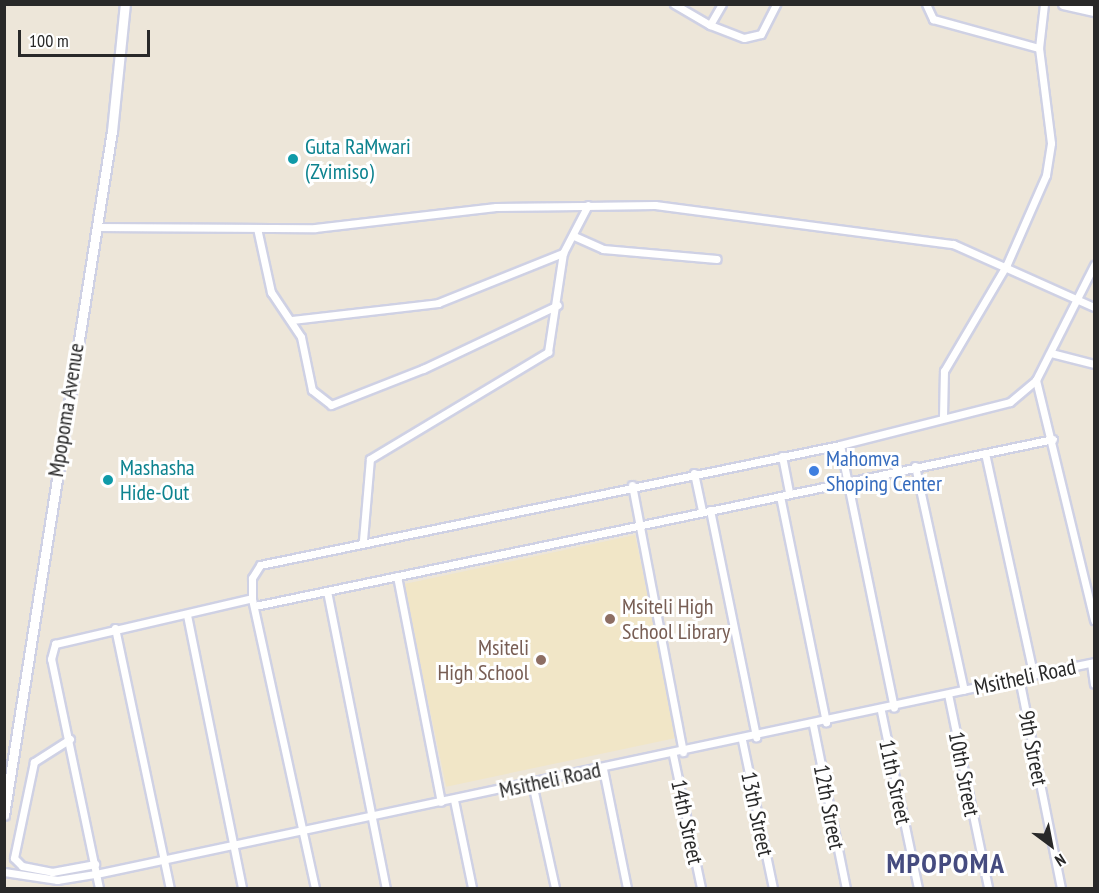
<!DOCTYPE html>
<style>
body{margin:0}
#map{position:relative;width:1099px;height:893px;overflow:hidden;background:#ede6d9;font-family:"PT Sans Narrow",sans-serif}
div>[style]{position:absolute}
.education>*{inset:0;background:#f1e6c7;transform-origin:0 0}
.roads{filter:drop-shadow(2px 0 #cfd1e4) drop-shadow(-2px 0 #cfd1e4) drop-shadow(0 2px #cfd1e4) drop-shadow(0 -2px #cfd1e4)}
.minor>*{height:7px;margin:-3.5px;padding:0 3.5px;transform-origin:3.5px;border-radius:3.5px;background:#fff}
.tertiary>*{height:9px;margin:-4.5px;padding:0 4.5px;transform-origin:4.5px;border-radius:4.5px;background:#fff}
.dots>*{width:16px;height:16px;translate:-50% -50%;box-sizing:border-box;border:3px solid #fff;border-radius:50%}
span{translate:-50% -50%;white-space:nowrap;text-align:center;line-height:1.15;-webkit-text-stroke:6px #fff;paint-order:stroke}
.culture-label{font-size:22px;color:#0d838f}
.left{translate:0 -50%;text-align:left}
.street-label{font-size:22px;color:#292929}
.shop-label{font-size:22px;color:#366cbe}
.education-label{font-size:22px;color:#785e54}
.right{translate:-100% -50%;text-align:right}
.district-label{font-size:28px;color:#454b7f;font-weight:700;letter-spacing:1.5px}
.frame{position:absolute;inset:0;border:6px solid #292929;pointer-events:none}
.north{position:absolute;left:1021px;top:815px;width:60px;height:60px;-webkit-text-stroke:4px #fff;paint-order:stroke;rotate:148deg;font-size:16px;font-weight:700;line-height:24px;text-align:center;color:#292929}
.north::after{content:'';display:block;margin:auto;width:21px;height:27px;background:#292929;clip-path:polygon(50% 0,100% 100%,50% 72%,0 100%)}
.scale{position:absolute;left:18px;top:30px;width:132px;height:27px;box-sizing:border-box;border:3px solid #292929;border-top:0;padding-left:8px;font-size:18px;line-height:21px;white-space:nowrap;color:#292929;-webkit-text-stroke:4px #fff;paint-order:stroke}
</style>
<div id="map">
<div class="education">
<div style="left:635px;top:535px;width:207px;height:237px;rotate:78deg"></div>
</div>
<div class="roads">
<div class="minor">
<div style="left:674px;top:4px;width:42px;rotate:30.3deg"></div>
<div style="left:722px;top:4px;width:24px;rotate:120deg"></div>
<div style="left:710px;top:25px;width:36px;rotate:21deg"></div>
<div style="left:744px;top:38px;width:17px;rotate:-13deg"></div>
<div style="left:761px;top:34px;width:34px;rotate:-63deg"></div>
<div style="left:926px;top:4px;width:17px;rotate:65deg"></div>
<div style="left:933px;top:19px;width:110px;rotate:15.3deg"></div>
<div style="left:96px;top:227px;width:219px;rotate:0.3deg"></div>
<div style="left:315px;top:228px;width:182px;rotate:-6.6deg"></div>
<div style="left:496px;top:207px;width:159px;rotate:-0.7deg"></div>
<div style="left:655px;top:205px;width:301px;rotate:7.5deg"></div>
<div style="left:953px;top:244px;width:154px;rotate:24.1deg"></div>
<div style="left:257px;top:228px;width:66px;rotate:77.7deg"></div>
<div style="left:271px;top:292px;width:54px;rotate:56.3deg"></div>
<div style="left:301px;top:337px;width:54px;rotate:78.3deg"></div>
<div style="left:312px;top:390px;width:24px;rotate:38deg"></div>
<div style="left:331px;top:405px;width:99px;rotate:-21.4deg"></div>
<div style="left:423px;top:369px;width:149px;rotate:-25.4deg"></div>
<div style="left:574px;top:236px;width:32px;rotate:24deg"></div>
<div style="left:603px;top:249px;width:114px;rotate:5deg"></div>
<div style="left:292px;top:320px;width:147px;rotate:-6.6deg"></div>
<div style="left:438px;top:303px;width:135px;rotate:-21.8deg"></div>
<div style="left:1051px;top:353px;width:44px;rotate:14.3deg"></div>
<div style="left:1036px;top:380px;width:247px;rotate:76.4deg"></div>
<div style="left:943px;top:417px;width:46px;rotate:-88.8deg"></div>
<div style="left:944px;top:371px;width:124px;rotate:-59.5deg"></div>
<div style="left:1007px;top:264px;width:97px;rotate:-66.3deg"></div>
<div style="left:1046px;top:175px;width:32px;rotate:-81deg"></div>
<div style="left:1051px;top:143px;width:96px;rotate:-97.2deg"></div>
<div style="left:1039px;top:48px;width:44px;rotate:-83.5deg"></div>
<div style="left:840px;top:445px;width:268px;rotate:78.4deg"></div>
<div style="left:985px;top:453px;width:226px;rotate:77.7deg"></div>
<div style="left:782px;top:456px;width:38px;rotate:79deg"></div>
<div style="left:915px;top:466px;width:229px;rotate:77.7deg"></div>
<div style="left:694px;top:473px;width:40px;rotate:78deg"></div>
<div style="left:632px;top:485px;width:272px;rotate:79.2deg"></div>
<div style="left:780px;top:496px;width:231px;rotate:78.5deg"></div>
<div style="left:710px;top:510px;width:232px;rotate:78.5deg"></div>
<div style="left:363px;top:540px;width:81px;rotate:-85.1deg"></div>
<div style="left:370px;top:459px;width:208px;rotate:-31deg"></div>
<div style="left:548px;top:352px;width:100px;rotate:-81.4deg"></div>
<div style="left:563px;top:253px;width:54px;rotate:-62.5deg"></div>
<div style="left:397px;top:576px;width:230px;rotate:79deg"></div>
<div style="left:327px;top:591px;width:303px;rotate:78.8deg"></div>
<div style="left:255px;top:606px;width:815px;rotate:-11.82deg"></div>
<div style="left:187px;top:615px;width:278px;rotate:78.6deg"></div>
<div style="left:115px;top:628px;width:266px;rotate:78.1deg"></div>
<div style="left:1091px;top:663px;width:21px;rotate:82deg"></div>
<div style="left:1019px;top:678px;width:214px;rotate:78.7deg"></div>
<div style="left:948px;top:694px;width:198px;rotate:78.3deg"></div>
<div style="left:881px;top:711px;width:181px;rotate:78.2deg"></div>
<div style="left:813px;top:725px;width:166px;rotate:78.6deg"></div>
<div style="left:70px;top:739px;width:43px;rotate:147.4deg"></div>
<div style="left:34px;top:762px;width:98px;rotate:101.8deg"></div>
<div style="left:14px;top:858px;width:11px;rotate:45deg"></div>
<div style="left:22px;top:866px;width:31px;rotate:11deg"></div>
<div style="left:52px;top:872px;width:44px;rotate:-10.5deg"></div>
<div style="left:742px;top:740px;width:151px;rotate:78.2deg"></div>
<div style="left:673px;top:755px;width:136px;rotate:78.1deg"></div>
<div style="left:603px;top:769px;width:121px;rotate:78.6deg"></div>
<div style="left:532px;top:783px;width:107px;rotate:77.6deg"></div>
<div style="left:454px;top:800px;width:90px;rotate:78.4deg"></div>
<div style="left:4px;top:872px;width:54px;rotate:8.6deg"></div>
<div style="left:57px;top:880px;width:39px;rotate:-9deg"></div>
<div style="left:96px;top:874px;width:1020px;rotate:-11.99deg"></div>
<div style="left:99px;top:888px;width:234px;rotate:-101.8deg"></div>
<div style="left:51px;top:659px;width:16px;rotate:-75deg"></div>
<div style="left:55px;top:644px;width:202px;rotate:-13.1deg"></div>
<div style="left:315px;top:888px;width:297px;rotate:-102.3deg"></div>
<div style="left:252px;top:598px;width:20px;rotate:-90deg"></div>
<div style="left:252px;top:578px;width:15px;rotate:-58deg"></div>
<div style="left:260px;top:565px;width:592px;rotate:-11.69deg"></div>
<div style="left:840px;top:445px;width:175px;rotate:-14.2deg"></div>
<div style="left:1010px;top:402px;width:34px;rotate:-40deg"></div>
<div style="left:1036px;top:380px;width:129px;rotate:-63.2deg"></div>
</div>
<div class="tertiary">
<div style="left:1063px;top:4px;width:32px;rotate:13deg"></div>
<div style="left:4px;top:815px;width:692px;rotate:-81.03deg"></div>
<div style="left:112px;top:131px;width:128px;rotate:-84.2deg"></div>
</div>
</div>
<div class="dots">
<div style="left:293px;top:159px;background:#0f9aa8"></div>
<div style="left:814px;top:471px;background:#3f7fe0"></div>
<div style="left:108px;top:480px;background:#0f9aa8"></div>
<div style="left:610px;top:619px;background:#8d6e63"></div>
<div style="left:541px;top:660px;background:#8d6e63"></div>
</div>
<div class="culture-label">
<span class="left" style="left:305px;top:159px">Guta RaMwari<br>(Zvimiso)</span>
<span class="left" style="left:120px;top:480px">Mashasha<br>Hide-Out</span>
</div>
<div class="street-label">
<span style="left:66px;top:410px;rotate:-81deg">Mpopoma Avenue</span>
<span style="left:1025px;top:677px;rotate:-12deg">Msitheli Road</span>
<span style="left:1033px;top:748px;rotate:79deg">9th Street</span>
<span style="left:964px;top:774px;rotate:79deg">10th Street</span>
<span style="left:550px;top:780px;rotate:-12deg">Msitheli Road</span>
<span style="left:895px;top:782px;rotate:78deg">11th Street</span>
<span style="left:829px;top:807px;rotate:79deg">12th Street</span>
<span style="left:757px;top:814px;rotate:78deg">13th Street</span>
<span style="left:687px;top:822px;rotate:78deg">14th Street</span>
</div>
<div class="shop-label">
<span class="left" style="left:826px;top:471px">Mahomva<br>Shoping Center</span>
</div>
<div class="education-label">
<span class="left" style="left:622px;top:619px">Msiteli High<br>School Library</span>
<span class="right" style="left:529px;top:660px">Msiteli<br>High School</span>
</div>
<div class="district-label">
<span style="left:946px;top:863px">MPOPOMA</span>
</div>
<div class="frame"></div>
<div class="north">N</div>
<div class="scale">100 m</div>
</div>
